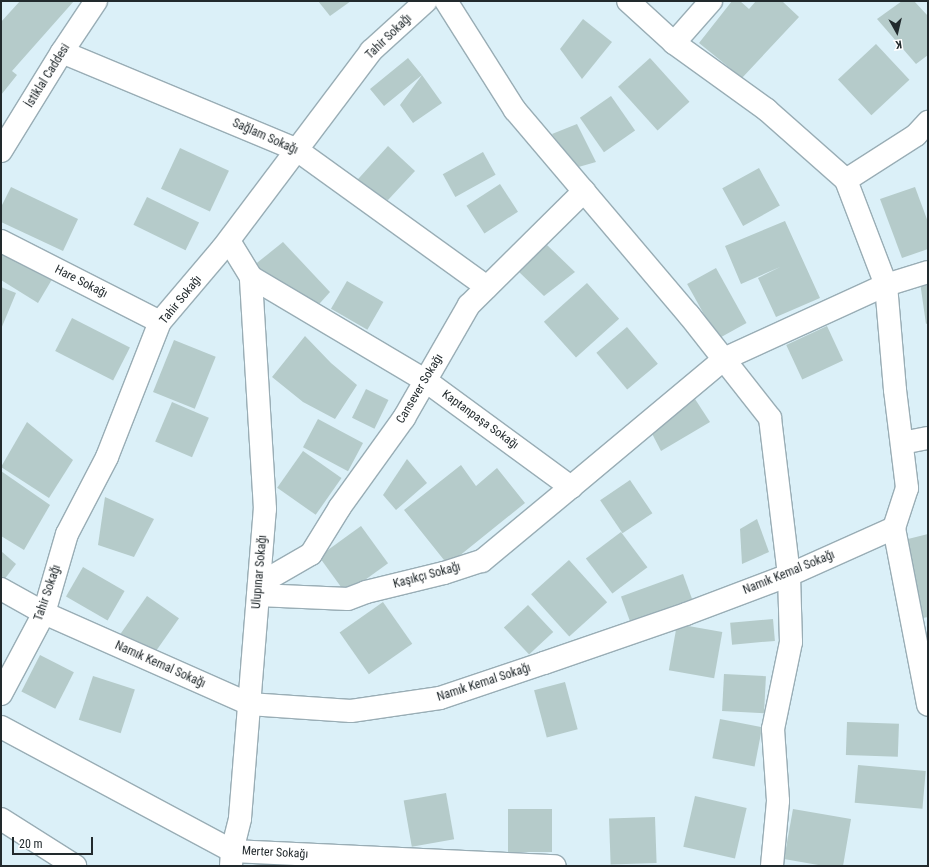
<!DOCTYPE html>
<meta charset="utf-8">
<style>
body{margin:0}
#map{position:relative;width:929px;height:867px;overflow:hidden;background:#dbf0f8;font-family:"Roboto Condensed",sans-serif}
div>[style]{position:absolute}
.building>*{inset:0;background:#b5cbca;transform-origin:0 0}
.roads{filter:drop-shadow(1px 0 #99adb5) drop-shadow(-1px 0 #99adb5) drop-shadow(0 1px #99adb5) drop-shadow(0 -1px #99adb5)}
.street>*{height:22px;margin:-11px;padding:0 11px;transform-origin:11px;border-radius:11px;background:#fff}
.secondary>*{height:22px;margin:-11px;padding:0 11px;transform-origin:11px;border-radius:11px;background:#fff}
span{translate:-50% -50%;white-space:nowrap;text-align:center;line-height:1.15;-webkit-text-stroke:3px #fff;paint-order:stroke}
.street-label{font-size:12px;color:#222a2d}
.frame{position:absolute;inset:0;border:2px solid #222a2d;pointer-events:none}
.north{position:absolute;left:877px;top:12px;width:40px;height:40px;-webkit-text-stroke:3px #fff;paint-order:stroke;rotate:172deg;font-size:11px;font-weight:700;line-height:16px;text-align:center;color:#222a2d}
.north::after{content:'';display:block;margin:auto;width:14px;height:18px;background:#222a2d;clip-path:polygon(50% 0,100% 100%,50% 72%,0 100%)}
.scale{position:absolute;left:12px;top:837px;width:81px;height:18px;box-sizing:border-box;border:2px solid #222a2d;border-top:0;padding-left:5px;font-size:12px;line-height:14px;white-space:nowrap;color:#222a2d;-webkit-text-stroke:3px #fff;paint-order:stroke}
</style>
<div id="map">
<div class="building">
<div style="clip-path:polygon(20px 1px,74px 1px,12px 71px,17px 75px,1px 95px,1px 22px)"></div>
<div style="clip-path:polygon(318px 1px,351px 1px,330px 16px)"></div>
<div style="clip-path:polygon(732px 1px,740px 1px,749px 9px,756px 1px,782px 1px,799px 17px,742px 78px,699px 43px)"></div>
<div style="clip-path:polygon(902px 1px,914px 1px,928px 16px,928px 55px,916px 64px,877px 19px)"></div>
<div style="clip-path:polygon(583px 19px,612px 42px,582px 79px,560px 49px)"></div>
<div style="left:876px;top:44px;width:49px;height:52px;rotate:47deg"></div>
<div style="clip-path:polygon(408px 58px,422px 75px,442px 103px,413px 123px,400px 105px,422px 75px,384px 106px,370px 89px)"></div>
<div style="left:650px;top:58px;width:59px;height:43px;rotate:48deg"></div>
<div style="left:611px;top:96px;width:42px;height:38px;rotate:55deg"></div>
<div style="clip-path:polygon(577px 124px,596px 162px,575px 168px,552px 134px)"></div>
<div style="clip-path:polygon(388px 146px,415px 171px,388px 200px,350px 188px)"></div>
<div style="left:180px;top:148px;width:54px;height:45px;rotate:25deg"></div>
<div style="left:483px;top:152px;width:26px;height:46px;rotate:61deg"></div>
<div style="left:759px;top:168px;width:43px;height:42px;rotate:61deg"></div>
<div style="left:500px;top:184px;width:33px;height:40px;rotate:57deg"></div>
<div style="clip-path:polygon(11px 187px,78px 219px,63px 251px,1px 222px,1px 207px)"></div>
<div style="clip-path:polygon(915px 187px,928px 222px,928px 249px,902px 258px,880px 199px)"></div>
<div style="left:147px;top:197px;width:58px;height:31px;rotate:26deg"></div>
<div style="clip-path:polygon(785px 221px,820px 298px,776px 317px,758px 278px,780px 267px,741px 284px,725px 246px)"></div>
<div style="clip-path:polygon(283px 242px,330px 292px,311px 313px,247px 271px)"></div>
<div style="clip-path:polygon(1px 243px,54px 276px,38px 303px,1px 280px)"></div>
<div style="clip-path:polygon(547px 245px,575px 272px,544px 296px,518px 271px)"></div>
<div style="left:716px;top:268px;width:63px;height:33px;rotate:61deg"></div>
<div style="left:347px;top:281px;width:42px;height:32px;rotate:30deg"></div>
<div style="clip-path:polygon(928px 281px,928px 323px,926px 324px,920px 282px)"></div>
<div style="left:587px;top:283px;width:48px;height:58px;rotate:48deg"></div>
<div style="clip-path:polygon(1px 287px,16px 293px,1px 329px)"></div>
<div style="left:72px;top:318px;width:65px;height:37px;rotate:27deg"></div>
<div style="left:827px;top:326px;width:38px;height:45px;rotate:65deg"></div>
<div style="left:627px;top:327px;width:48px;height:40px;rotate:50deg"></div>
<div style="clip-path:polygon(305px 336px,331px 363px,357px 385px,335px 419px,303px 402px,272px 377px)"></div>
<div style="left:174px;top:340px;width:45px;height:56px;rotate:22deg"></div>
<div style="left:366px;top:389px;width:25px;height:32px;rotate:26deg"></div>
<div style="clip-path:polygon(695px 399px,710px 422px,661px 451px,647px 424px)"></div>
<div style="left:172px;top:402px;width:40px;height:43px;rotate:23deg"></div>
<div style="left:318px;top:419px;width:51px;height:32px;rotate:28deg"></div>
<div style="clip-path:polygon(27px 422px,73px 460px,49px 498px,1px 467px)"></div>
<div style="left:303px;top:451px;width:47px;height:45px;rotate:35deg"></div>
<div style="clip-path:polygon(407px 459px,427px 483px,396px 510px,383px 495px)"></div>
<div style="clip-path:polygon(461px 465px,476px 486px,497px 468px,525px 503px,448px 565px,404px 510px)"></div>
<div style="clip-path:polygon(1px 471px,50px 505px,24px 550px,1px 536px)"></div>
<div style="left:630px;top:480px;width:40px;height:36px;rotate:56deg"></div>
<div style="clip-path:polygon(105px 497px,154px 519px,134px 557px,98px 545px)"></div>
<div style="clip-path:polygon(757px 519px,769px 552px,742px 564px,740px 529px)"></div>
<div style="left:361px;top:526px;width:46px;height:52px;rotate:54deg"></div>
<div style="left:621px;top:532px;width:44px;height:44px;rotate:53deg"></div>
<div style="clip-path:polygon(928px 534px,928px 617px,923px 618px,904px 540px)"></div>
<div style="clip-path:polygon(1px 551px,16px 564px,1px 584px)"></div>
<div style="left:569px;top:560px;width:57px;height:51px;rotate:48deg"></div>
<div style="left:83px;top:567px;width:48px;height:34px;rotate:30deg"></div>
<div style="left:683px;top:574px;width:29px;height:66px;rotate:70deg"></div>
<div style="left:147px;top:596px;width:39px;height:47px;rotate:35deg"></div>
<div style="left:383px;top:602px;width:51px;height:53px;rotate:55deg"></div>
<div style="left:528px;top:605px;width:37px;height:33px;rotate:47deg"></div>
<div style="left:773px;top:619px;width:22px;height:43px;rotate:85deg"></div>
<div style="left:677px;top:624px;width:46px;height:47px;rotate:10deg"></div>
<div style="left:40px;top:655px;width:38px;height:41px;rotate:27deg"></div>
<div style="left:724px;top:674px;width:42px;height:37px;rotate:3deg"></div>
<div style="left:93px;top:676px;width:44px;height:46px;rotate:18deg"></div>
<div style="left:565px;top:682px;width:49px;height:32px;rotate:75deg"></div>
<div style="left:720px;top:719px;width:43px;height:40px;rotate:11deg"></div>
<div style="left:847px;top:722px;width:52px;height:33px;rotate:2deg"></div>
<div style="left:858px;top:765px;width:68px;height:38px;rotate:5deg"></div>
<div style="left:446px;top:793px;width:47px;height:43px;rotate:80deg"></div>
<div style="left:695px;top:796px;width:53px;height:52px;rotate:13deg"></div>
<div style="left:552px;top:809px;width:43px;height:44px;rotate:90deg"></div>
<div style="clip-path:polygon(793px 809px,851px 819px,843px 866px,824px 866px,784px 859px)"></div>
<div style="left:655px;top:817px;width:46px;height:46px;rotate:88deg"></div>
</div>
<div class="roads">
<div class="street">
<div style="left:446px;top:1px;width:129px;rotate:57.7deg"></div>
<div style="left:515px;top:110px;width:269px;rotate:49.7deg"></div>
<div style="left:689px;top:315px;width:131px;rotate:51.8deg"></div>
<div style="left:770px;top:418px;width:158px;rotate:83.1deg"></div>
<div style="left:789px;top:575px;width:67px;rotate:88.3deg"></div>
<div style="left:791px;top:642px;width:89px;rotate:101.7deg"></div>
<div style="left:773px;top:729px;width:72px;rotate:86deg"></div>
<div style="left:778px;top:801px;width:65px;rotate:95.3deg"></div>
<div style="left:674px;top:43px;width:56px;rotate:-48.6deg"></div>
<div style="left:62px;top:52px;width:255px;rotate:22.6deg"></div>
<div style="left:297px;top:150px;width:234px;rotate:35.8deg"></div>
<div style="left:846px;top:180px;width:83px;rotate:-32.7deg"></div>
<div style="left:916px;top:135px;width:18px;rotate:-47deg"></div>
<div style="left:1px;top:241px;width:178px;rotate:27deg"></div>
<div style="left:229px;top:241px;width:42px;rotate:58.6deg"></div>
<div style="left:251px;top:277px;width:204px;rotate:30.7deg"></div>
<div style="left:426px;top:381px;width:180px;rotate:36.2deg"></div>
<div style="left:571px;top:487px;width:199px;rotate:-39.9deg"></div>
<div style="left:724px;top:359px;width:178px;rotate:-24.6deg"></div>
<div style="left:886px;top:285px;width:112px;rotate:-110.9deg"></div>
<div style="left:846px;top:180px;width:106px;rotate:-138.5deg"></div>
<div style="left:767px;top:110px;width:115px;rotate:-144.2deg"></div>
<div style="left:674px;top:43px;width:62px;rotate:-137.6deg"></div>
<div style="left:928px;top:272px;width:44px;rotate:162.8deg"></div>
<div style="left:886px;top:285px;width:105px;rotate:85.1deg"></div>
<div style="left:895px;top:390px;width:99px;rotate:83deg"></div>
<div style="left:907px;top:488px;width:42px;rotate:108deg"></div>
<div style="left:894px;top:528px;width:180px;rotate:79.1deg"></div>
<div style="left:902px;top:443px;width:26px;rotate:-11deg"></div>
<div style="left:259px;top:584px;width:60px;rotate:-30deg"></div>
<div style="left:311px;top:554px;width:55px;rotate:-58.3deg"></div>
<div style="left:340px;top:507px;width:110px;rotate:-54.3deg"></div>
<div style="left:404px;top:418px;width:130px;rotate:-60.1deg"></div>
<div style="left:469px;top:305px;width:162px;rotate:-44.7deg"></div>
<div style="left:1px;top:589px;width:49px;rotate:29.2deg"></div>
<div style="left:44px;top:613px;width:224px;rotate:23.9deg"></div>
<div style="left:249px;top:704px;width:102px;rotate:3.9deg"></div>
<div style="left:351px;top:711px;width:90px;rotate:-8.3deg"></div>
<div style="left:440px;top:698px;width:110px;rotate:-18.6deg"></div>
<div style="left:544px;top:663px;width:150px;rotate:-19deg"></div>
<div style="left:686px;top:614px;width:110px;rotate:-20.7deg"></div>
<div style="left:789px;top:575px;width:115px;rotate:-24.1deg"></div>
<div style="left:258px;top:595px;width:90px;rotate:2.5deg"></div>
<div style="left:348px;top:599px;width:19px;rotate:-21deg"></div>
<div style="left:366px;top:592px;width:80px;rotate:-13.7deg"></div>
<div style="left:444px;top:573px;width:40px;rotate:-18deg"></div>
<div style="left:482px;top:561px;width:116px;rotate:-39.7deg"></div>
<div style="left:1px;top:694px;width:92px;rotate:-62deg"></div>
<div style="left:44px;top:613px;width:82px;rotate:-73.8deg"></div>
<div style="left:67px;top:534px;width:87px;rotate:-62.5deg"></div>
<div style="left:107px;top:457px;width:145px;rotate:-68.6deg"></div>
<div style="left:160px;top:322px;width:96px;rotate:-49.7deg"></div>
<div style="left:222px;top:249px;width:248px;rotate:-53deg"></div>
<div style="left:371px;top:51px;width:74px;rotate:-42.3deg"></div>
<div style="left:1px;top:727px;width:262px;rotate:28.2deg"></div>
<div style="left:232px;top:851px;width:323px;rotate:2.7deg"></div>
<div style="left:1px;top:819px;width:88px;rotate:32.4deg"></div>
<div style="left:231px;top:866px;width:15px;rotate:-86deg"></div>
<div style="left:232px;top:851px;width:34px;rotate:-76deg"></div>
<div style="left:240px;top:818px;width:310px;rotate:-85.4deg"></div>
<div style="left:265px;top:509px;width:232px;rotate:-93.5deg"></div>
</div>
<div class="secondary">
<div style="left:1px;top:151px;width:116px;rotate:-58.4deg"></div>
<div style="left:62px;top:52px;width:61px;rotate:-56.3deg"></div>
</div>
</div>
<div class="street-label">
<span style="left:389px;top:37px;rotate:-44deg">Tahir Sokağı</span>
<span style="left:48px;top:76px;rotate:-58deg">İstiklal Caddesi</span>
<span style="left:265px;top:137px;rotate:24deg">Sağlam Sokağı</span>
<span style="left:81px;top:282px;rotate:27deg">Hare Sokağı</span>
<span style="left:181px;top:300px;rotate:-51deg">Tahir Sokağı</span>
<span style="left:420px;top:389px;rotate:-59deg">Cansever Sokağı</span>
<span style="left:480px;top:420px;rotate:36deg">Kaptanpaşa Sokağı</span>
<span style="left:260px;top:572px;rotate:-85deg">Ulupınar Sokağı</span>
<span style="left:789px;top:573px;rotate:-22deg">Namık Kemal Sokağı</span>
<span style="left:427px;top:576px;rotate:-15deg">Kaşıkçı Sokağı</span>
<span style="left:48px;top:593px;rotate:-71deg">Tahir Sokağı</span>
<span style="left:160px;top:665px;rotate:24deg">Namık Kemal Sokağı</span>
<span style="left:484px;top:683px;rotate:-18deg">Namık Kemal Sokağı</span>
<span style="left:275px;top:853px;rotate:3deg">Merter Sokağı</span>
</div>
<div class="frame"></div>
<div class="north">K</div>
<div class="scale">20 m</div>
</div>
